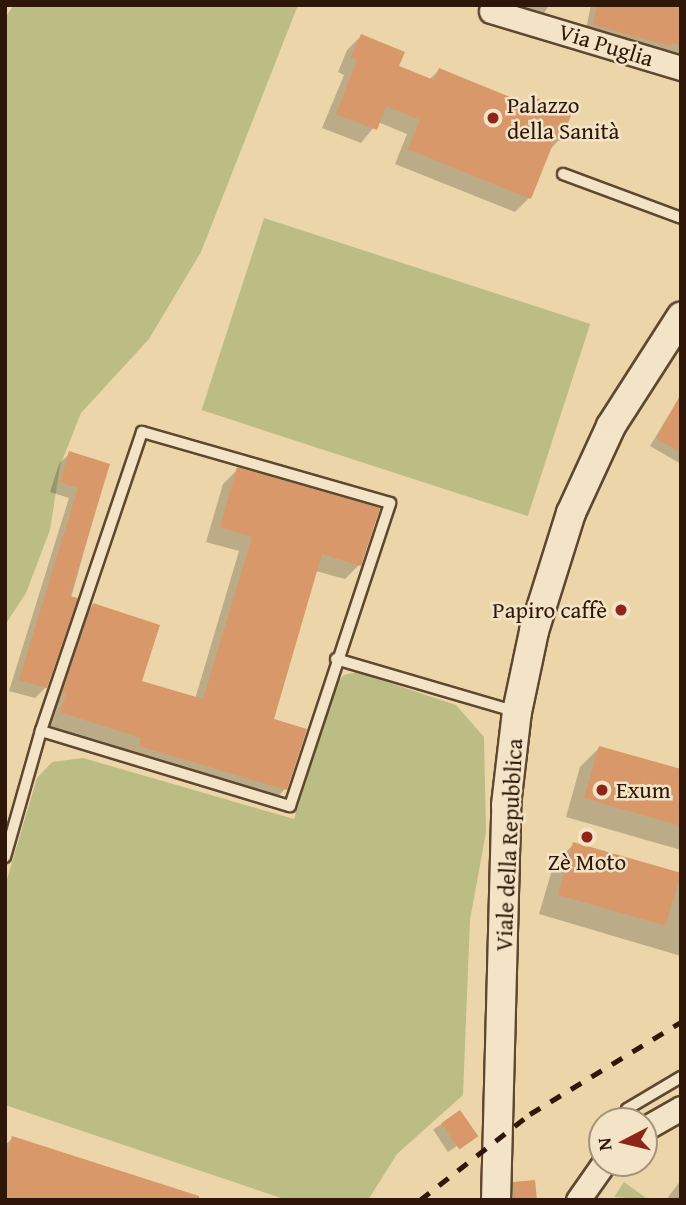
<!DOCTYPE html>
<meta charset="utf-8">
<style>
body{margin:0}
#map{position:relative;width:686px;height:1205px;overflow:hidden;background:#ecd6a9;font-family:"Gentium Book Plus",serif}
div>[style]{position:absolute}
.green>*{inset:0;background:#bcbd85;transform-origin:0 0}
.shadow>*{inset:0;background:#0003;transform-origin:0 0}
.building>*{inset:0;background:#d89869;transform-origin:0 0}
.roads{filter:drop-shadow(2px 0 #5e4730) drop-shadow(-2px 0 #5e4730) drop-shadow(0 2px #5e4730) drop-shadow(0 -2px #5e4730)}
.service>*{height:10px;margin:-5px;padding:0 5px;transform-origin:5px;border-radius:5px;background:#f3e4c7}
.minor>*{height:23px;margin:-11.5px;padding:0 11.5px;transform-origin:11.5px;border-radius:11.5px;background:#f3e4c7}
.tertiary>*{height:28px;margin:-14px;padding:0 14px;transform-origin:14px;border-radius:14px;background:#f3e4c7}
.rail>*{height:5px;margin-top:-2.5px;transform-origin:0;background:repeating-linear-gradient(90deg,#2e1708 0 12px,transparent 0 24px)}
.dots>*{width:19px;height:19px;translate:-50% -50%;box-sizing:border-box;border:4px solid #f3e4c7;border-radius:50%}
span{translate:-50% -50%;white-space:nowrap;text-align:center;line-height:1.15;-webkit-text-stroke:5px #f3e4c7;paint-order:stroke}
.street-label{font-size:23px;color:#2e1708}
.poi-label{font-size:23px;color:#2e1708}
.left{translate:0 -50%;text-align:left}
.right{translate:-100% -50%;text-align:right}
.frame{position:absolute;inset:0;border:7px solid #2e1708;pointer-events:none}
.north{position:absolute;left:588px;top:1107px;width:70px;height:70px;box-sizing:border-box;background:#f3e4c7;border:2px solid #a4927b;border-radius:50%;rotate:263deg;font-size:19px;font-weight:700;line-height:28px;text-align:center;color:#2e1708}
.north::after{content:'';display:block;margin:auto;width:24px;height:32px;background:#8f2418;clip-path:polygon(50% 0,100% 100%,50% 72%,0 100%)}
</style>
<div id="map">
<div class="green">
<div style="clip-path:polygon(14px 5px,298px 5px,201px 252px,149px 339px,81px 413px,60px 466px,50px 530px,26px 593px,5px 625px,5px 18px)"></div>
<div style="left:264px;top:218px;width:343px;height:202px;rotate:18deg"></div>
<div style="clip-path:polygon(357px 672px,456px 705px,484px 737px,486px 832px,470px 920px,463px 1095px,397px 1154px,368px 1200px,287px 1200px,5px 1105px,5px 886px,37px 778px,52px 762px,83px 758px,294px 819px,336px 684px,344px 675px)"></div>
<div style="clip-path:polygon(624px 1182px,649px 1200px,614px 1197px)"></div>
</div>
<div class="shadow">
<div style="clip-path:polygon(506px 5px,549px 5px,540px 20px)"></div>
<div style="clip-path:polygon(591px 5px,681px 5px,681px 56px,585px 34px)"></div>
<div style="clip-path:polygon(361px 36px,397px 67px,429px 80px,439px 70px,530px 107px,536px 100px,559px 140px,547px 153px,529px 198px,515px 212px,395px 164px,407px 134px,378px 122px,361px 143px,322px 128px,344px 75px,338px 72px,347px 50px)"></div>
<div style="clip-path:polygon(681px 395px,681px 464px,650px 446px)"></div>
<div style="clip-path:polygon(70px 453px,108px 466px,46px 687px,35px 698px,9px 691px,69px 498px,50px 492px,59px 464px)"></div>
<div style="clip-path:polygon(238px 469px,359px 565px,345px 579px,316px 571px,271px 720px,285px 789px,271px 804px,47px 727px,79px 619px,93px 605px,140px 682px,195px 699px,239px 551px,206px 542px,223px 484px)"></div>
<div style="clip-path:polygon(600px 747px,681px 771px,681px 850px,566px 817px,580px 767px)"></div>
<div style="clip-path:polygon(574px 844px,681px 875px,681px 956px,539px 914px,554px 863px)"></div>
<div style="left:460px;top:1112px;width:27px;height:32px;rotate:57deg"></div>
<div style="clip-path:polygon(13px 1138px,206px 1200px,5px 1200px,5px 1145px)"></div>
<div style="clip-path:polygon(681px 1180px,681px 1200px,666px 1200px)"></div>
<div style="clip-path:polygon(514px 1184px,535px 1200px,503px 1200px)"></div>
</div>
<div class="building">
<div style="clip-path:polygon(597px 5px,681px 5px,681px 45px,672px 43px,671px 46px,593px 25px)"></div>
<div style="clip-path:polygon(361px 34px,405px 52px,399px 66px,434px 80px,439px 68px,532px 106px,536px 98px,572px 113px,561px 141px,555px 139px,531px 199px,408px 149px,420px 120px,386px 106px,377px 130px,336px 114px,357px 60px,351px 58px)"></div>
<div style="clip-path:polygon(681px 394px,681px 452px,656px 438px)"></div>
<div style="clip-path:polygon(69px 451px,110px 464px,70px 596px,78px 598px,47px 688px,19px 680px,78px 488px,60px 482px)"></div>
<div style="clip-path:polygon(237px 467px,380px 508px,361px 566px,322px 554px,274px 719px,307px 729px,287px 790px,139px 746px,141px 738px,60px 712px,66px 694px,62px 693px,93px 603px,160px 625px,142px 681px,203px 699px,252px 537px,220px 527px)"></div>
<div style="clip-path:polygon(599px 746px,681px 769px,681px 826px,584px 798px)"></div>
<div style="left:573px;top:842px;width:112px;height:55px;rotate:16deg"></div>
<div style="left:460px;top:1110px;width:32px;height:23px;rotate:55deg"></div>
<div style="clip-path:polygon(12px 1136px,199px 1196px,199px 1200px,5px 1200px,5px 1159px)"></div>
<div style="clip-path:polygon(535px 1180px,537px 1200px,513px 1200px,513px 1182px)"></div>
</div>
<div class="roads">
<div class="service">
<div style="left:563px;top:174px;width:126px;rotate:20.4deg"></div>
<div style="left:336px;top:659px;width:189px;rotate:16.3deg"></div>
<div style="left:5px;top:857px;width:131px;rotate:-74.1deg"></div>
<div style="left:41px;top:731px;width:260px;rotate:16.8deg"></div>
<div style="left:290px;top:806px;width:319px;rotate:-71.7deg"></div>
<div style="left:390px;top:503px;width:258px;rotate:-164deg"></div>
<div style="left:142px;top:432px;width:316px;rotate:108.7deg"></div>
<div style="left:629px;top:1121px;width:12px;rotate:-99deg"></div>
<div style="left:627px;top:1109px;width:63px;rotate:-30.7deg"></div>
</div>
<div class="minor">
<div style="left:491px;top:11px;width:198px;rotate:16.7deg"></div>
<div style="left:644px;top:1129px;width:43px;rotate:-29.6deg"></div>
<div style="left:578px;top:1200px;width:45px;rotate:-54.9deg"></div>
</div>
<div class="tertiary">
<div style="left:496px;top:1200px;width:395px;rotate:-88.5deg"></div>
<div style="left:506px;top:805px;width:94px;rotate:-83.3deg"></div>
<div style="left:517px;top:712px;width:83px;rotate:-78.1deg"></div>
<div style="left:534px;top:631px;width:124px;rotate:-72.6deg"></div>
<div style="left:571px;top:513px;width:96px;rotate:-65.3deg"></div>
<div style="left:611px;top:426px;width:130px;rotate:-57.3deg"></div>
</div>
</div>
<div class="rail">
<div style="left:420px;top:1200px;width:140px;rotate:-38deg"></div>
<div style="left:530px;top:1114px;width:177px;rotate:-31.4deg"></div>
</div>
<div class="dots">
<div style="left:493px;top:118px;background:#8f2418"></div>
<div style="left:621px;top:610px;background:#8f2418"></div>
<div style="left:602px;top:790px;background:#8f2418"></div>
<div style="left:587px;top:837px;background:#8f2418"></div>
</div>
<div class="street-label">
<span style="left:606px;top:45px;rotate:17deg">Via Puglia</span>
<span style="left:509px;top:845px;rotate:-87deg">Viale della Repubblica</span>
</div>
<div class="poi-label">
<span class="left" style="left:507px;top:118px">Palazzo<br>della Sanità</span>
<span class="right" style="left:607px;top:610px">Papiro caffè</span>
<span class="left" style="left:616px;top:790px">Exum</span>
<span style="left:587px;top:862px">Zè Moto</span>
</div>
<div class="frame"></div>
<div class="north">N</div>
</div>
